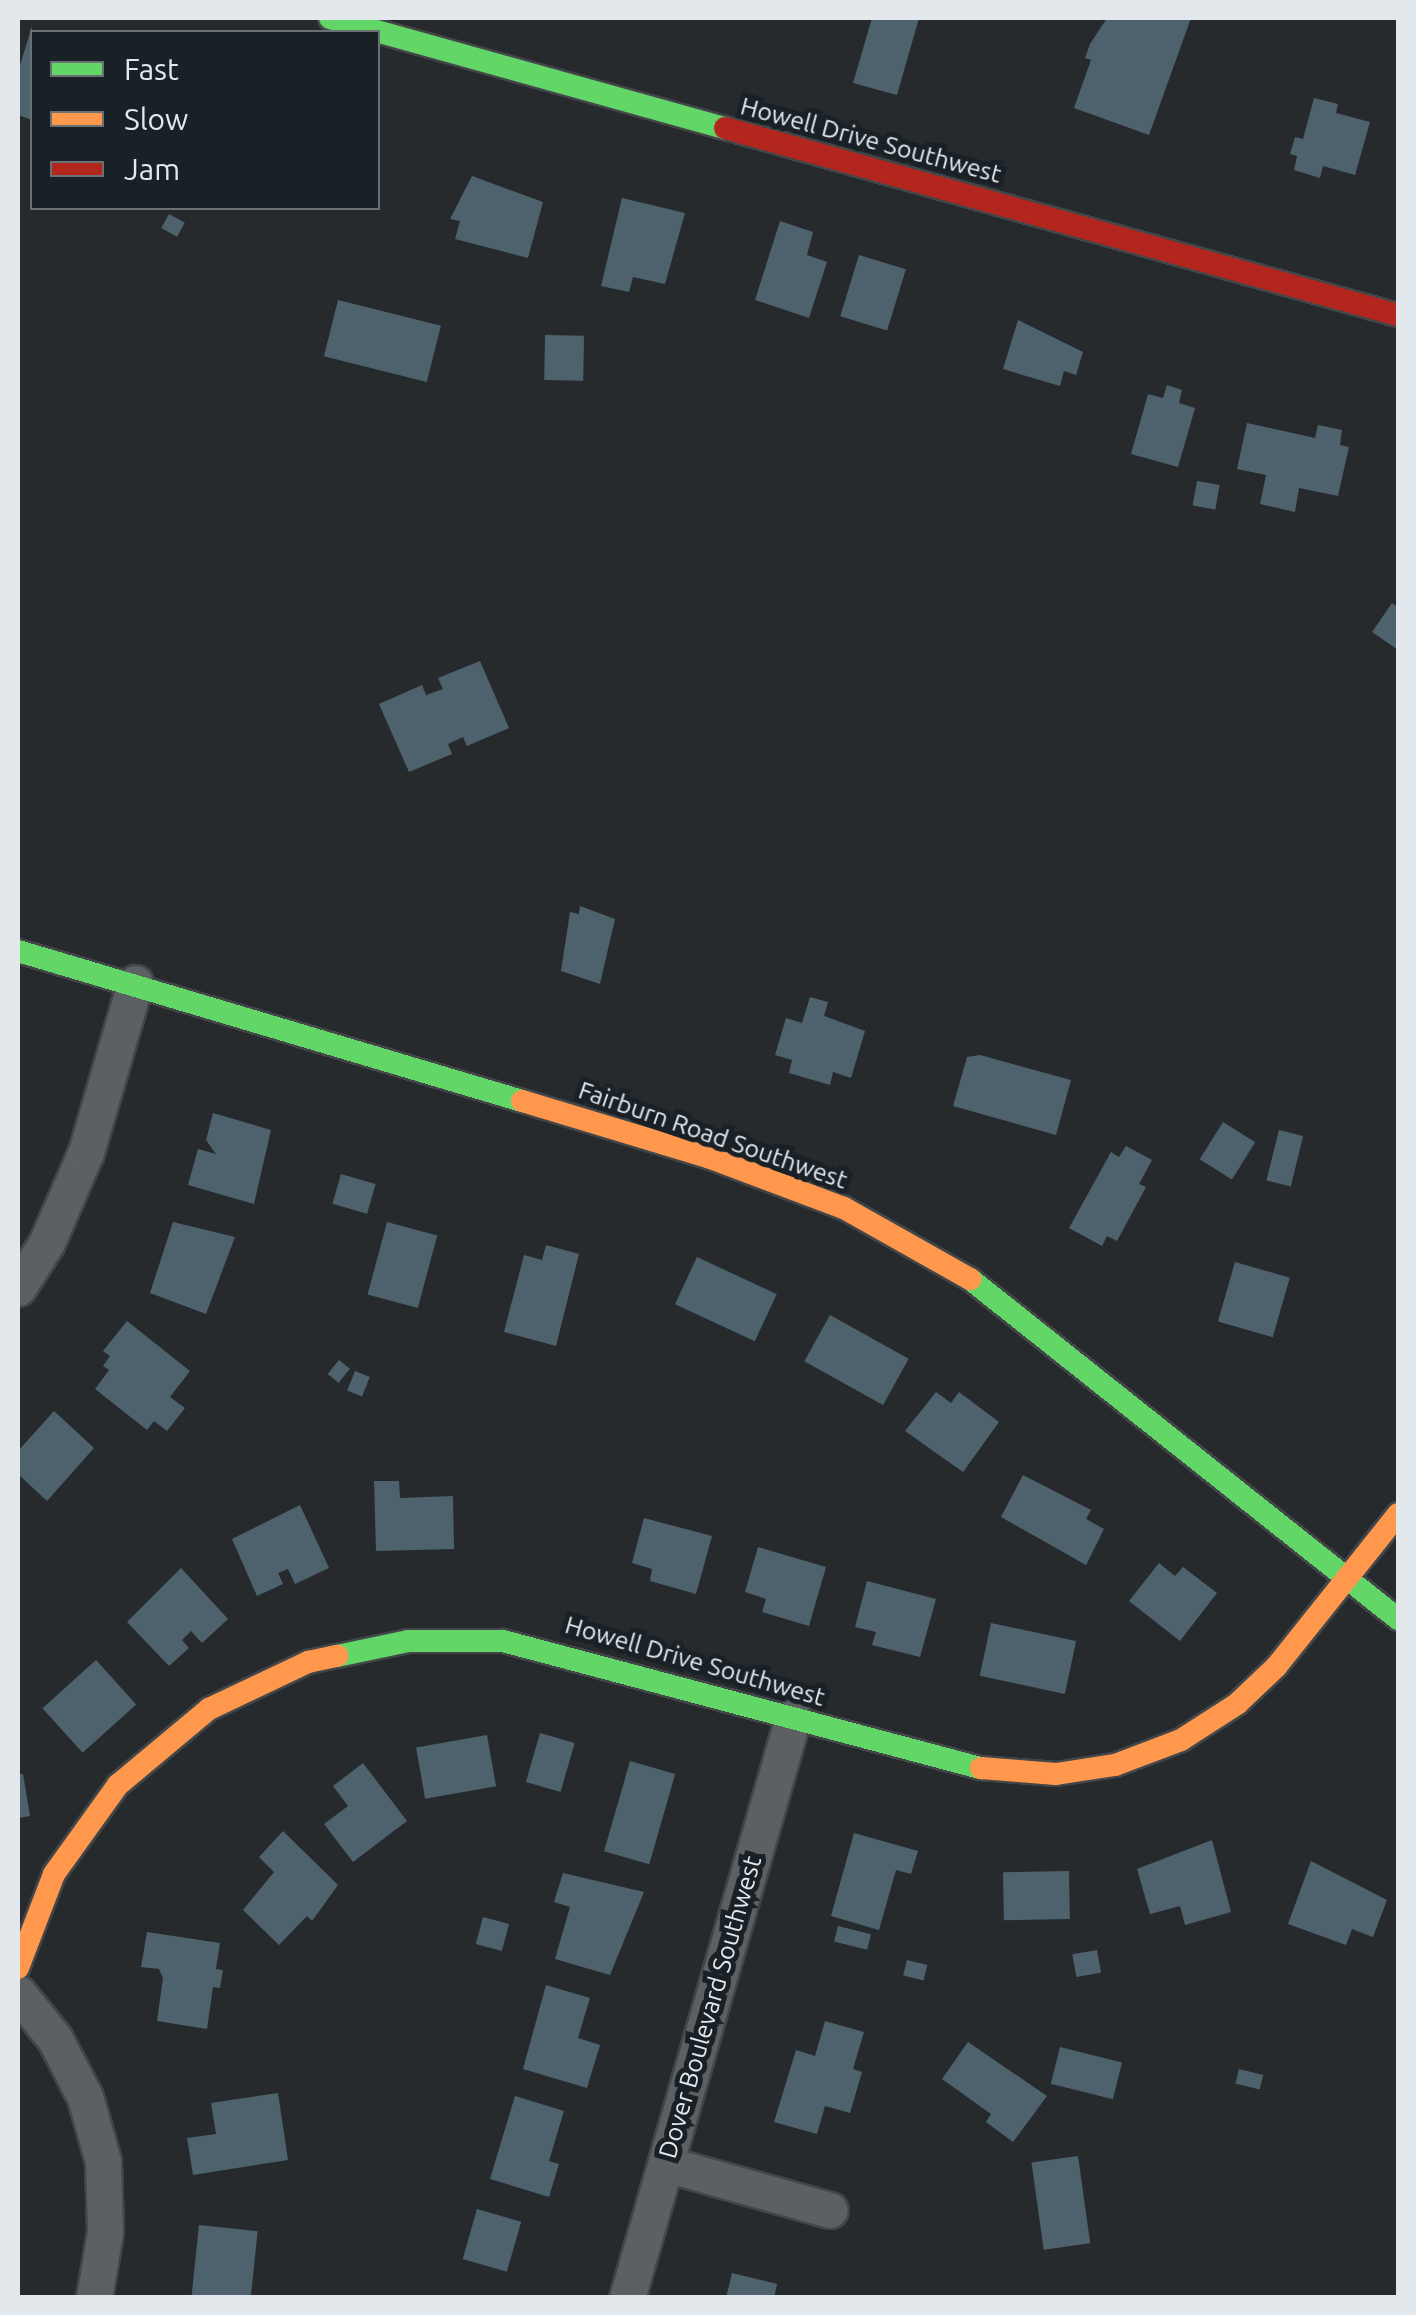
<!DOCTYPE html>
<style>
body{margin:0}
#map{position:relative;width:1416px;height:2315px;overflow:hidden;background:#262a2d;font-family:Ubuntu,sans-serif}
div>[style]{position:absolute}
.building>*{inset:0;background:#4e626d;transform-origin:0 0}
.roads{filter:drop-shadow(2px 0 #424648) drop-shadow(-2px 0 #424648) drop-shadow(0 2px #424648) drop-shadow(0 -2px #424648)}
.street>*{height:35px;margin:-17.5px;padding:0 17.5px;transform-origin:17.5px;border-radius:17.5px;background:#5c6063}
.fast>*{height:22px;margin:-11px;padding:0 11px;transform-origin:11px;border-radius:11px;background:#63d668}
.slow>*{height:22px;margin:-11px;padding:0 11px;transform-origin:11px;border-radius:11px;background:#ff974d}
.jam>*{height:22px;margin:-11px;padding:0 11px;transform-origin:11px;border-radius:11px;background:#b3261e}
span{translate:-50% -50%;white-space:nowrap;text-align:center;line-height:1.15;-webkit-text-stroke:10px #192126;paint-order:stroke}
.street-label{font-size:25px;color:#e3e8ec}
.frame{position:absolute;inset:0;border:20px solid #e3e8ec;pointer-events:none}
.legend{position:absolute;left:30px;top:30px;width:350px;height:180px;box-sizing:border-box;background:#192126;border:2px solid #6a7175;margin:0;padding:12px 18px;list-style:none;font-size:30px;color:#e3e8ec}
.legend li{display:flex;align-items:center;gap:20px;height:50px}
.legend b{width:50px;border:2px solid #6a7175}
</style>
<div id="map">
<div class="building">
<div style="clip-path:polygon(872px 18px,919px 18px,897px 95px,853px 83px)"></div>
<div style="clip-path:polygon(1107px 18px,1191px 18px,1149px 135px,1074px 108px,1091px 60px,1085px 58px,1090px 44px)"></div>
<div style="clip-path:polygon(32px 26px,32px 120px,18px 115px,18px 72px)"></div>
<div style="clip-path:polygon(1314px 98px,1338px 104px,1336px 113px,1370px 122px,1355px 175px,1323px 166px,1320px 178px,1294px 170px,1297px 156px,1290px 154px,1295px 137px,1303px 139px)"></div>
<div style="clip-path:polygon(472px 176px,543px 202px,528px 258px,455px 239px,460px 221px,450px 219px)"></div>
<div style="clip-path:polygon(622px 198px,685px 213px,665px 284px,633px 277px,629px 292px,601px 286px)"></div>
<div style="left:169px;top:214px;width:18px;height:16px;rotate:29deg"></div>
<div style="clip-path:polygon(780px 221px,813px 232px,807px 255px,827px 262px,809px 318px,755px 300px)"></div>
<div style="left:859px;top:255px;width:49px;height:64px;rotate:17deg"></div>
<div style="left:338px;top:300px;width:106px;height:58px;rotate:14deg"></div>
<div style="clip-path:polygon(1018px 320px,1083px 352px,1076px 375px,1064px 371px,1060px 386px,1003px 369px)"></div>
<div style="left:545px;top:335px;width:39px;height:45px;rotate:1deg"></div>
<div style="clip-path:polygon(1167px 385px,1182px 390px,1179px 403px,1195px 408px,1178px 467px,1131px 454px,1148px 394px,1163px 398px)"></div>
<div style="clip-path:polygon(1247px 423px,1315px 438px,1318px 425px,1342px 430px,1340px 445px,1349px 447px,1338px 496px,1299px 488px,1295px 512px,1260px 504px,1266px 475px,1237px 469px)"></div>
<div style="left:1197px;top:481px;width:23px;height:25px;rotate:10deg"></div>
<div style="clip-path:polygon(1392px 603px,1398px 607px,1398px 650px,1372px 632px)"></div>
<div style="clip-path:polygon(480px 661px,509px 728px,467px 746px,463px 737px,448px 744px,452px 754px,409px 772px,379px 704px,422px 685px,426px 695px,443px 689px,438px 678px)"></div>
<div style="clip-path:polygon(580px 906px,615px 919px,600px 984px,561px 971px,570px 912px,579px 914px)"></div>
<div style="clip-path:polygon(810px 997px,828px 1002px,824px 1016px,865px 1031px,851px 1078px,833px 1072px,830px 1085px,789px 1073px,792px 1060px,775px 1055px,786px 1018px,802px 1023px)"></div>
<div style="clip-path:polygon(980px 1055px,1071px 1080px,1056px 1135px,953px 1106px,967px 1057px)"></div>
<div style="clip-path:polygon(213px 1113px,271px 1130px,254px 1204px,188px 1185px,198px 1149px,216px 1154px,206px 1140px)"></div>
<div style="left:1223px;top:1122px;width:38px;height:44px;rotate:32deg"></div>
<div style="left:1279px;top:1130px;width:25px;height:52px;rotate:14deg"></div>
<div style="clip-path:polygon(1126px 1146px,1152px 1160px,1139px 1184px,1146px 1187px,1117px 1241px,1107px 1236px,1102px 1246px,1069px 1228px,1111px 1152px,1119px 1157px)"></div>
<div style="left:341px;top:1174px;width:36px;height:31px;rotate:16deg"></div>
<div style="clip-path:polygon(173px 1222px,235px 1237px,206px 1314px,150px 1293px)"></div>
<div style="left:387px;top:1222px;width:52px;height:75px;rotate:15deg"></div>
<div style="clip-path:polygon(546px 1245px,579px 1254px,556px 1346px,504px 1332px,524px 1255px,542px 1260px)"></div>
<div style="left:697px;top:1257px;width:88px;height:52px;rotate:25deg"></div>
<div style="left:1235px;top:1262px;width:57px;height:62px;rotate:16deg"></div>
<div style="left:830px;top:1315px;width:90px;height:53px;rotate:29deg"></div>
<div style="clip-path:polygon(127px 1321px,190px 1371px,170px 1397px,185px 1408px,167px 1431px,154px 1421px,147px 1430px,95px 1389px,109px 1370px,103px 1366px,110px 1356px,103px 1351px)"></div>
<div style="left:339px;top:1360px;width:14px;height:18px;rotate:39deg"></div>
<div style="left:355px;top:1371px;width:16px;height:21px;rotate:22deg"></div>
<div style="clip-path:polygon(936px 1392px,951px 1403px,959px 1392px,999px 1422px,963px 1472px,905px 1431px)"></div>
<div style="clip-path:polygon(54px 1411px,94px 1448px,47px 1501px,18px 1474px,18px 1451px)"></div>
<div style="clip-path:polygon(1023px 1475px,1091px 1510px,1086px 1519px,1104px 1529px,1086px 1565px,1001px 1517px)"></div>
<div style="clip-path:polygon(374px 1481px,399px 1481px,400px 1498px,453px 1496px,454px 1549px,376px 1551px)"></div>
<div style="clip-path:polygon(300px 1505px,329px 1568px,295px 1584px,288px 1569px,278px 1573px,283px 1584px,257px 1596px,232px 1539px)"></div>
<div style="clip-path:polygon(644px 1518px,712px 1536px,696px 1594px,650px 1581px,652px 1569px,632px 1563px)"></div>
<div style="clip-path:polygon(758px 1547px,826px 1567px,809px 1626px,762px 1612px,766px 1599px,745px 1592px)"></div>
<div style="clip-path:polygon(1159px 1563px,1175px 1576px,1183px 1567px,1217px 1593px,1180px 1641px,1129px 1601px)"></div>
<div style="clip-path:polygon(181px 1568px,228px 1619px,202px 1643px,191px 1631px,182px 1640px,189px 1648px,169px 1666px,127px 1622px)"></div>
<div style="clip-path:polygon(867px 1581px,936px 1599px,920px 1657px,872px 1645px,876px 1632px,855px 1627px)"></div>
<div style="left:991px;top:1623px;width:87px;height:54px;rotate:12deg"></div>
<div style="left:96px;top:1660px;width:60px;height:72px;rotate:48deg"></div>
<div style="left:540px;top:1733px;width:36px;height:51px;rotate:16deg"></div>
<div style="left:487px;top:1735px;width:52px;height:72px;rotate:80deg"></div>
<div style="left:630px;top:1761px;width:47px;height:94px;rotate:16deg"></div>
<div style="clip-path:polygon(363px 1763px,407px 1821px,353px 1862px,324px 1824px,348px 1806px,333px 1786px)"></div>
<div style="clip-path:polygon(18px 1774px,23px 1774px,30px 1816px,18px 1818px)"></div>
<div style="clip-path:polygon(283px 1831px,338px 1885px,312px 1921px,307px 1916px,279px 1945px,243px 1910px,274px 1872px,259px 1857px)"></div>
<div style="clip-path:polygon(854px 1833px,918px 1851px,911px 1874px,896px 1870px,879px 1930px,831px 1916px)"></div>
<div style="clip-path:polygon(1212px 1840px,1231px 1912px,1185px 1925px,1180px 1906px,1150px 1914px,1137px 1869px)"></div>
<div style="clip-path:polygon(1311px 1861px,1387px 1900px,1373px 1937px,1352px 1929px,1346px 1945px,1288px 1924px)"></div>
<div style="left:1069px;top:1871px;width:48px;height:66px;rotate:89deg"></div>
<div style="clip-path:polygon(563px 1873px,644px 1892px,610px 1975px,555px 1959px,570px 1907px,554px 1902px)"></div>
<div style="left:483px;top:1917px;width:27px;height:28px;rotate:15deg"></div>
<div style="left:838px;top:1926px;width:34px;height:16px;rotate:14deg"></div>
<div style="clip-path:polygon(147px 1932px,220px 1943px,216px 1969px,223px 1970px,220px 1988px,213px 1987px,207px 2029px,157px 2021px,163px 1978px,159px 1969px,141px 1967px)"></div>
<div style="left:1097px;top:1950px;width:23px;height:25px;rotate:80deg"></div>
<div style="left:907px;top:1960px;width:21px;height:16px;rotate:14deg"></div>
<div style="clip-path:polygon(546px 1985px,590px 1998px,578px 2038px,600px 2045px,587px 2088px,523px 2069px)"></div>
<div style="clip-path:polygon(825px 2021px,864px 2032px,853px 2069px,862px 2072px,850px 2113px,825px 2106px,817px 2134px,774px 2122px,796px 2050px,815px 2056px)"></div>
<div style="clip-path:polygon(968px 2042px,1047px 2096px,1013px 2142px,986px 2122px,991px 2114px,942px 2079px)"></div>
<div style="left:1060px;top:2047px;width:64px;height:38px;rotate:14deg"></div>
<div style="left:1239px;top:2069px;width:25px;height:15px;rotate:14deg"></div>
<div style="clip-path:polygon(278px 2093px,288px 2160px,193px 2175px,187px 2138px,216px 2134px,211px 2103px)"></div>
<div style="clip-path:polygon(515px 2096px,564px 2111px,549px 2161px,559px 2164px,549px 2197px,490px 2179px)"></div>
<div style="left:1078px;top:2156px;width:88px;height:47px;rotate:82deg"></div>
<div style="left:477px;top:2209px;width:46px;height:52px;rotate:16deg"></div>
<div style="left:199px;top:2225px;width:59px;height:72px;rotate:6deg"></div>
<div style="clip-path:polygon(732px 2273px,777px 2284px,774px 2298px,726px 2298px)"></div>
</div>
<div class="roads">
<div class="street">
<div style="left:18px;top:1288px;width:54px;rotate:-57.8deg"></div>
<div style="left:47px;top:1242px;width:98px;rotate:-66.6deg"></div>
<div style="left:86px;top:1152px;width:176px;rotate:-73.8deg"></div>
<div style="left:18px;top:1993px;width:59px;rotate:51.2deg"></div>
<div style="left:55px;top:2039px;width:65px;rotate:62.7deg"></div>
<div style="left:85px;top:2097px;width:66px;rotate:74.3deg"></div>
<div style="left:103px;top:2161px;width:71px;rotate:88.4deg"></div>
<div style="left:105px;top:2232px;width:67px;rotate:99.5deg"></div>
<div style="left:666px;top:2164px;width:170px;rotate:15.7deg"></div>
<div style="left:627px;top:2298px;width:604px;rotate:-74.05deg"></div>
</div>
<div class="fast">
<div style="left:330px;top:18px;width:410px;rotate:15.6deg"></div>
<div style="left:18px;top:951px;width:526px;rotate:16.57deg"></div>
<div style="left:970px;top:1279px;width:547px;rotate:38.46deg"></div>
<div style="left:337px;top:1656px;width:73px;rotate:-11.9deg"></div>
<div style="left:408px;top:1641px;width:95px"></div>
<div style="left:503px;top:1641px;width:495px;rotate:14.9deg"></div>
</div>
<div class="slow">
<div style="left:522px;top:1101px;width:194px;rotate:16.8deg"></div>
<div style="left:708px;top:1157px;width:145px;rotate:20.6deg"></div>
<div style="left:844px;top:1208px;width:145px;rotate:29.4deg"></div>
<div style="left:981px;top:1768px;width:75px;rotate:4.6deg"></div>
<div style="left:1056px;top:1774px;width:60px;rotate:-8.7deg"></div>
<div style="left:1115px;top:1765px;width:71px;rotate:-20.7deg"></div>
<div style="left:1181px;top:1740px;width:67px;rotate:-32.7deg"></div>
<div style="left:1237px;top:1704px;width:54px;rotate:-43.5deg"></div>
<div style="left:1276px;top:1667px;width:196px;rotate:-51.4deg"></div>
<div style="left:18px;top:1968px;width:101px;rotate:-69deg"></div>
<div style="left:54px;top:1874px;width:110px;rotate:-54.3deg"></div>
<div style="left:118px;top:1785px;width:119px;rotate:-39.9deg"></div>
<div style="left:209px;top:1709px;width:110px;rotate:-25.4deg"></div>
<div style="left:308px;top:1662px;width:30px;rotate:-12deg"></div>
</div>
<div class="jam">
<div style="left:725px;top:128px;width:698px;rotate:15.53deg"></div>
</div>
</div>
<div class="street-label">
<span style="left:871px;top:140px;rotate:15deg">Howell Drive Southwest</span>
<span style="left:713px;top:1135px;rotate:19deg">Fairburn Road Southwest</span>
<span style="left:695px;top:1661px;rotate:16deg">Howell Drive Southwest</span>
<span style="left:710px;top:2007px;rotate:-74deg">Dover Boulevard Southwest</span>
</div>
<div class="frame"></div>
<ul class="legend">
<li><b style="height:12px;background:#63d668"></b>Fast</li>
<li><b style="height:12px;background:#ff974d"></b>Slow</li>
<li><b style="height:12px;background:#b3261e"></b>Jam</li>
</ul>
</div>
